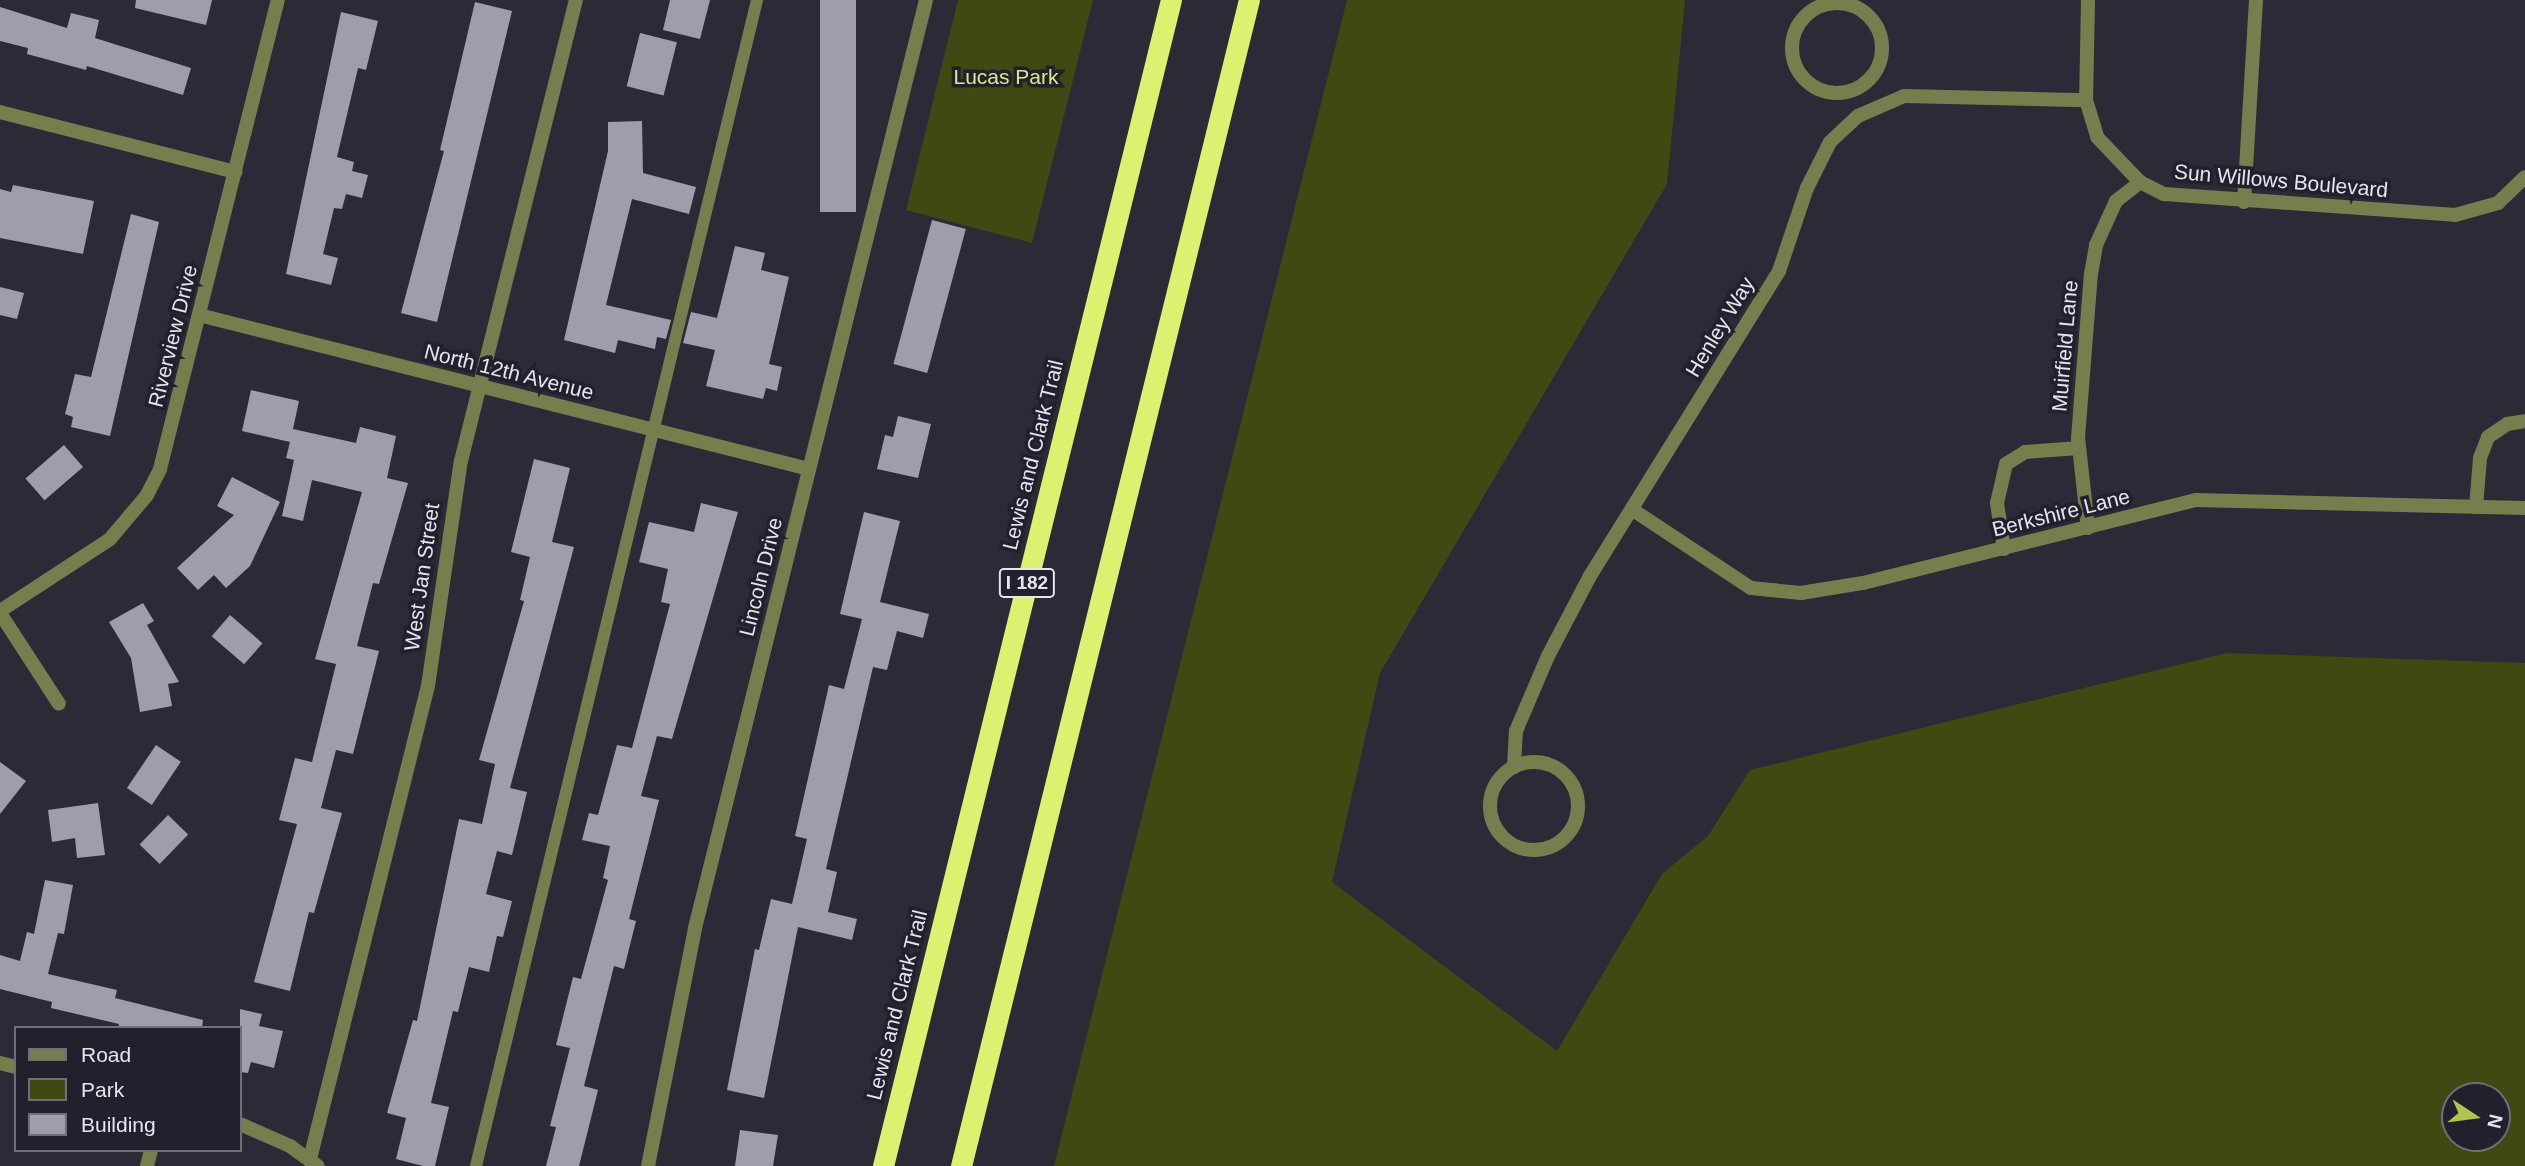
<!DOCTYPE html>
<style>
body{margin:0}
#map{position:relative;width:2525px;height:1166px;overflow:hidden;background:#2d2a38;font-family:Helvetica,sans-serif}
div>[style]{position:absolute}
.green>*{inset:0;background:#414811}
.building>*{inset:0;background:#9f9cae;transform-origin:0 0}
.service>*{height:12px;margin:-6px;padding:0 6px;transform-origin:6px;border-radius:6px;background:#767e4e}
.minor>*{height:14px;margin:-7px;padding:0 7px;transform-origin:7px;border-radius:7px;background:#767e4e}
.minor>.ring{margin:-7px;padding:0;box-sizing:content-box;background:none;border:14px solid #767e4e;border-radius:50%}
.motorway>*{height:21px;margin:-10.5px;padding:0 10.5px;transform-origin:10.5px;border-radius:10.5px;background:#def06f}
span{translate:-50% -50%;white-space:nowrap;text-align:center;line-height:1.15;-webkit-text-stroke:7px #23202e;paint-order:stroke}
.shield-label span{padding:2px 5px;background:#23202e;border:2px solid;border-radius:5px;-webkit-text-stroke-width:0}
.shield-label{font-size:19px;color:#e5e4ed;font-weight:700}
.park-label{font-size:21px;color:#d9e985}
.street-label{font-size:21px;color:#e5e4ed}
.legend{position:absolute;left:14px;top:1026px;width:228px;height:126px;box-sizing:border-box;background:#23202e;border:2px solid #716e7a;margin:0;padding:9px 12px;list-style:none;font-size:21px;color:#e5e4ed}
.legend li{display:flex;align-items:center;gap:14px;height:35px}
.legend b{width:35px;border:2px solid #716e7a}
.north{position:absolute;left:2441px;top:1082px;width:70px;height:70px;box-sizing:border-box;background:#23202e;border:2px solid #716e7a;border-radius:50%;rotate:103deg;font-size:19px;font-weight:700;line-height:28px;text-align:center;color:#e5e4ed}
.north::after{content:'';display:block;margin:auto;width:24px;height:32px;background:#b3c24b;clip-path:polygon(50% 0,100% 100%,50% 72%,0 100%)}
</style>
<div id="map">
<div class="green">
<div style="clip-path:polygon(958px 0,1093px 0,1032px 243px,906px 210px)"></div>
<div style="clip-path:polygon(evenodd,1347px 0,1685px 0,1667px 184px,1380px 673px,1332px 882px,1557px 1051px,1662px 874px,1708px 836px,1750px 770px,2227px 653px,2525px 663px,2525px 1166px,1054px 1166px,1347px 0,2497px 1096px,2497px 1138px,2455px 1138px,2455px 1096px,2497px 1096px)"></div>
</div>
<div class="building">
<div style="clip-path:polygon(136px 0,212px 0,206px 25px,135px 8px)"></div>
<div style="clip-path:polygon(670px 0,710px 0,700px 39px,663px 30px)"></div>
<div style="left:820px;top:0;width:36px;height:212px"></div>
<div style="clip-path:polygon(475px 2px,512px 11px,437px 322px,401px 313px,444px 151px,440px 150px)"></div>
<div style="clip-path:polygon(0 7px,67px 28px,71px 13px,99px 20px,95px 38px,191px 68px,183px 95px,87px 66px,86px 70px,27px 54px,28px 48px,0 41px)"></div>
<div style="clip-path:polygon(341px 12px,378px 21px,366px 70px,358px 68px,337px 157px,354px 162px,352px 171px,368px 175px,362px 198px,346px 194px,342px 209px,334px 208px,323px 254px,338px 258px,331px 285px,286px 274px)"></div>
<div style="left:640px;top:33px;width:38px;height:55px;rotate:14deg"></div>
<div style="clip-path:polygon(642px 121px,643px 173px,696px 187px,689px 214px,632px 199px,606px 305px,671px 320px,666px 339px,657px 337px,655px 349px,618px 340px,615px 353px,564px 340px,608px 151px,608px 122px)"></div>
<div style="clip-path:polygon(13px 185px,94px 201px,83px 254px,0 238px,0 189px,11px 192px)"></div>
<div style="clip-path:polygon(131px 214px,159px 222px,110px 436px,71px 427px,73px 417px,65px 414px,75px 374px,91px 377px)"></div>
<div style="left:932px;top:220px;width:35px;height:149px;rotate:15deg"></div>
<div style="clip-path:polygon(735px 246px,765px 253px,761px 270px,789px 277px,769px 364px,782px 367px,777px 391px,766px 388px,763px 399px,706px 386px,715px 350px,683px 343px,691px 312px,717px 318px)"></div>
<div style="clip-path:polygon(0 287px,24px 293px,17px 319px,0 315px)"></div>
<div style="clip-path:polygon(251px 390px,299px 401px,293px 429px,356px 443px,360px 427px,396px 436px,387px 478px,408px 483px,379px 584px,373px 583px,357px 646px,379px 651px,353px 754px,336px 750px,321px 808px,342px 813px,314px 913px,309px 912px,290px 991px,254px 982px,297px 824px,279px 820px,295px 758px,312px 762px,336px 664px,315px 659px,362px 492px,312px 480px,303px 521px,282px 516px,294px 460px,286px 458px,290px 442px,242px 431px)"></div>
<div style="clip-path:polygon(898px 416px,931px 424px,918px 478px,877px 469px,885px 435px,893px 437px)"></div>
<div style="left:64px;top:445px;width:29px;height:51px;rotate:49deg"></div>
<div style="clip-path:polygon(534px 459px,570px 468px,552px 542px,574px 547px,510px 788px,527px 792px,512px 855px,497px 851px,486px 894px,512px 901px,503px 937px,497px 936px,489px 972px,469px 967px,458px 1012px,453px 1011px,431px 1103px,449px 1107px,435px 1166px,423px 1166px,396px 1159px,406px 1118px,387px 1113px,413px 1020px,417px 1021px,459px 819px,482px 824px,495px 764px,479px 760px,524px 601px,520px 600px,530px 557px,511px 552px)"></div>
<div style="clip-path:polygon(232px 477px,280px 502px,250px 566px,226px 588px,214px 575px,198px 590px,177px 568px,234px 515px,217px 506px)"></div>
<div style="clip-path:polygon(701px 503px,738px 512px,672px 739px,657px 736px,641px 796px,659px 800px,629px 919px,636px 921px,624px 969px,614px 966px,584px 1086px,598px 1090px,579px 1166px,546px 1166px,556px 1127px,550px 1126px,570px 1048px,556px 1045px,573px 977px,581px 979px,608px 880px,603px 878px,610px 846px,582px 840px,589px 813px,598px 815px,617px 745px,632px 748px,670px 604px,661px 602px,668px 569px,639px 562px,649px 522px,694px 532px)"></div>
<div style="clip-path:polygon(864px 512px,900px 521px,880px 602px,929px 614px,923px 638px,897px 631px,887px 670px,873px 667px,826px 869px,837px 872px,828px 912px,857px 919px,852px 940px,798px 927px,764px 1098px,727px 1090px,755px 949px,759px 950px,771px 899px,792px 904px,807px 839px,795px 836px,829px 685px,844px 689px,862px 619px,840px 614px)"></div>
<div style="clip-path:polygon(143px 603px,154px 621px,147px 625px,179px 682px,168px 684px,172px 706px,140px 712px,131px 658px,109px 622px)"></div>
<div style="left:230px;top:615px;width:43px;height:28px;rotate:41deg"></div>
<div style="left:156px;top:745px;width:30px;height:52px;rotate:34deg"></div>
<div style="clip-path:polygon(0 762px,26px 781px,0 814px)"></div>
<div style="clip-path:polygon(98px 803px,105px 855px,77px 858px,75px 838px,52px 842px,48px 810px)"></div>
<div style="left:168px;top:815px;width:28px;height:41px;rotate:44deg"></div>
<div style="clip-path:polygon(45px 880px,73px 885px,64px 934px,58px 933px,48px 974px,117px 990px,115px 998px,203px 1020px,202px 1028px,118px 1028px,119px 1024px,51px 1008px,52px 1002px,0 989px,0 955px,20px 961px,27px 932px,34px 934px)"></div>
<div style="clip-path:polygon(240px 1009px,262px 1014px,259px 1026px,283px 1031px,274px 1068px,251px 1062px,248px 1073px,240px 1072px)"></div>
<div style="clip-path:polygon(740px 1130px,778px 1135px,773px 1166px,735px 1166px)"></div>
</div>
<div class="service">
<div style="left:476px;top:1166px;width:1199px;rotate:-76.45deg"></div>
</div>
<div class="minor">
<div style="left:2088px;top:0;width:100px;rotate:91.1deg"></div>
<div style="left:2086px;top:100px;width:39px;rotate:73deg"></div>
<div style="left:2097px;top:137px;width:62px;rotate:46.3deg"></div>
<div style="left:2140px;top:182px;width:27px;rotate:27deg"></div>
<div style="left:2164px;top:194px;width:292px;rotate:4.1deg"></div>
<div style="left:2455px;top:215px;width:45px;rotate:-15.6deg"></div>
<div style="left:2498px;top:203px;width:37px;rotate:-44deg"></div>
<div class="ring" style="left:1792px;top:3px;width:76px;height:76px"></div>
<div style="left:0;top:112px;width:243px;rotate:14.3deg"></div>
<div style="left:2244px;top:202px;width:202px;rotate:-86.6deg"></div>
<div style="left:199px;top:315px;width:629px;rotate:14.17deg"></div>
<div style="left:2476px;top:507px;width:49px;rotate:-85.3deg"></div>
<div style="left:2480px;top:458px;width:22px;rotate:-69deg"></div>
<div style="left:2488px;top:437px;width:23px;rotate:-34deg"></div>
<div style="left:2507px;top:424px;width:18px;rotate:-9deg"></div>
<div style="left:1633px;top:510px;width:141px;rotate:33.5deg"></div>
<div style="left:1751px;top:588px;width:50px;rotate:5.7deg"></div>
<div style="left:1801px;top:593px;width:63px;rotate:-9.2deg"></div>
<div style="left:1863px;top:583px;width:343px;rotate:-14deg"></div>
<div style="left:2196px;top:500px;width:329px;rotate:1.4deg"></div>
<div style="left:2088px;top:528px;width:91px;rotate:-96.3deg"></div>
<div style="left:2078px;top:438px;width:165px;rotate:-85.5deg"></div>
<div style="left:2091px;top:274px;width:29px;rotate:-80deg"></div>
<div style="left:2096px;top:245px;width:48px;rotate:-65.6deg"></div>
<div style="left:2116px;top:201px;width:31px;rotate:-38deg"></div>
<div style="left:2004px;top:549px;width:47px;rotate:-98.7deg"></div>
<div style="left:1997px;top:503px;width:40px;rotate:-77deg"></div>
<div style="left:2006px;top:464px;width:22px;rotate:-32deg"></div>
<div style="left:2025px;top:452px;width:54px;rotate:-4.2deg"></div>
<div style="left:0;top:611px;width:131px;rotate:-33.2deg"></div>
<div style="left:110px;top:539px;width:57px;rotate:-49.9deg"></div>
<div style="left:147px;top:495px;width:29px;rotate:-63deg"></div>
<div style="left:160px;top:469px;width:484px;rotate:-75.9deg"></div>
<div style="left:0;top:613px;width:108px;rotate:57deg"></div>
<div class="ring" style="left:1490px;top:762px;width:74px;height:74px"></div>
<div style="left:1514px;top:767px;width:36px;rotate:-87deg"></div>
<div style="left:1516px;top:731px;width:82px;rotate:-66.9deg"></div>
<div style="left:1548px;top:656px;width:90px;rotate:-62.3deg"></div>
<div style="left:1590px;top:576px;width:359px;rotate:-58.2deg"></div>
<div style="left:1779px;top:271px;width:88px;rotate:-71.4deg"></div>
<div style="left:1807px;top:188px;width:51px;rotate:-63.4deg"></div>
<div style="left:1830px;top:142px;width:38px;rotate:-43deg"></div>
<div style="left:1858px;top:116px;width:50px;rotate:-23.5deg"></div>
<div style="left:1904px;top:96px;width:182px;rotate:1.3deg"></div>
<div style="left:0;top:1063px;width:16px;rotate:14deg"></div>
<div style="left:240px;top:1124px;width:55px;rotate:23.7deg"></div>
<div style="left:290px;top:1146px;width:34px;rotate:36deg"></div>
<div style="left:310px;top:1159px;width:487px;rotate:-76deg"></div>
<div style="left:428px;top:686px;width:227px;rotate:-81.7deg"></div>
<div style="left:461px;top:461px;width:475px;rotate:-76deg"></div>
<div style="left:147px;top:1166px;width:16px;rotate:-76deg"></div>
<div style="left:648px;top:1166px;width:243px;rotate:-78.8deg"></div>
<div style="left:695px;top:928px;width:956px;rotate:-76.02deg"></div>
</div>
<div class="motorway">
<div style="left:883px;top:1166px;width:1201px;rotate:-76.13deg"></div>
<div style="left:961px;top:1166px;width:1201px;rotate:-76.13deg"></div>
</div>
<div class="shield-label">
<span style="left:1027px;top:583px">I 182</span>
</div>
<div class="park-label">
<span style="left:1006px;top:77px">Lucas Park</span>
</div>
<div class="street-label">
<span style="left:2281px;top:181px;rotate:5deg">Sun Willows Boulevard</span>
<span style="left:1720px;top:327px;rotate:-59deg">Henley Way</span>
<span style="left:173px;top:336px;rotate:-76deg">Riverview Drive</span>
<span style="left:2065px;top:346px;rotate:-85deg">Muirfield Lane</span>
<span style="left:509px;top:372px;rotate:14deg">North 12th Avenue</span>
<span style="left:1033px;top:455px;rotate:-76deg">Lewis and Clark Trail</span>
<span style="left:2061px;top:513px;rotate:-14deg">Berkshire Lane</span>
<span style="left:422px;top:577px;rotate:-82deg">West Jan Street</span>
<span style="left:761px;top:577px;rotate:-76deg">Lincoln Drive</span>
<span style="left:897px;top:1005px;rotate:-76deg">Lewis and Clark Trail</span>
</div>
<ul class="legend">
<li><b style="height:9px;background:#767e4e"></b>Road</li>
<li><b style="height:19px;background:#414811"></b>Park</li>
<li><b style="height:19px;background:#9f9cae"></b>Building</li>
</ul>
<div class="north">N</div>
</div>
